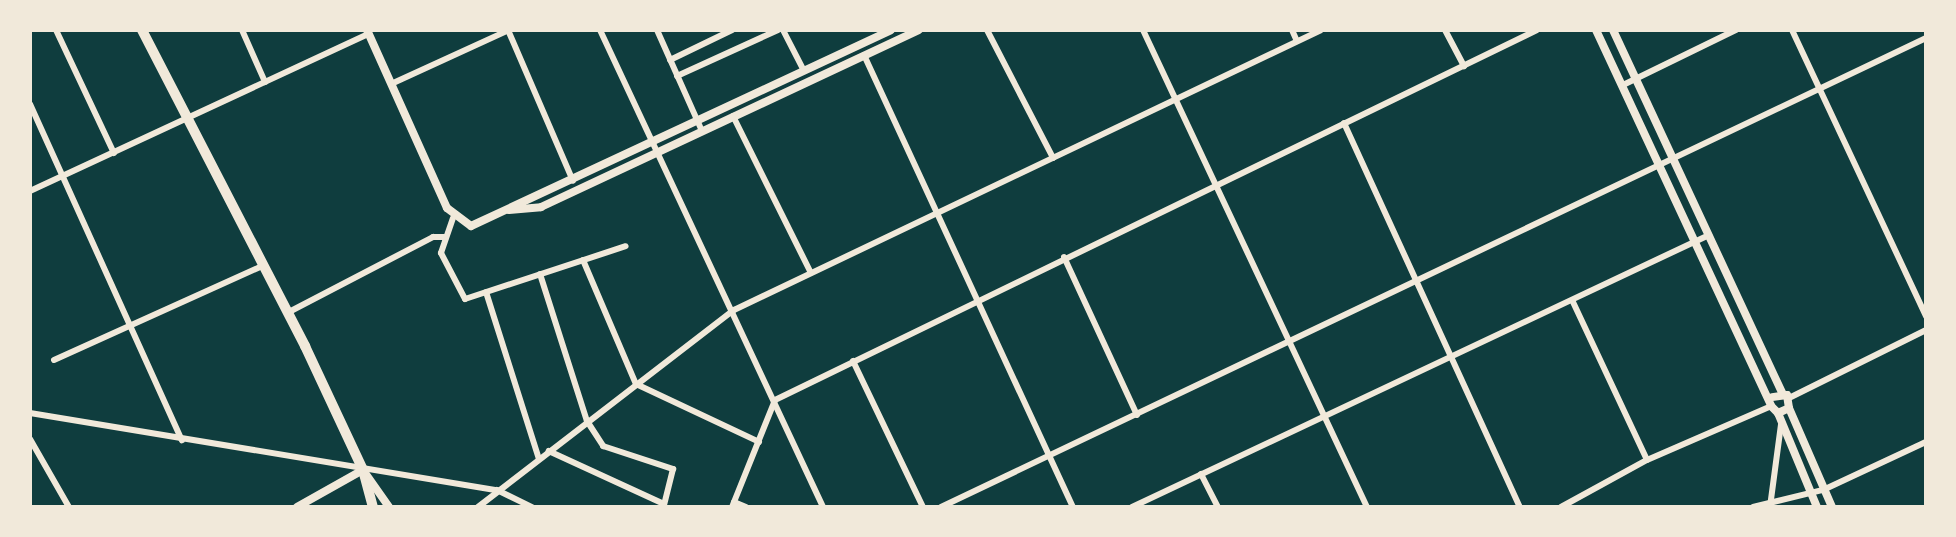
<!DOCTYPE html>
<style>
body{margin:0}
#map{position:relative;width:1956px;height:537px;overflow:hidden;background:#0f3d3e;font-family:Arial,sans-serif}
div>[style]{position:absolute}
.minor>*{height:6px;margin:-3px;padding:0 3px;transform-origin:3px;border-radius:3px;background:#f1e9da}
.tertiary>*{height:8px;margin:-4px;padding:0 4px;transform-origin:4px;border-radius:4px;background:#f1e9da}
.primary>*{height:10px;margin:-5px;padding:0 5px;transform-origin:5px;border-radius:5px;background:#f1e9da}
span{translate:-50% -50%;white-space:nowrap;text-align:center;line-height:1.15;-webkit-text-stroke:7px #f1e9da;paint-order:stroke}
.frame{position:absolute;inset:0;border:32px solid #f1e9da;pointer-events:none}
</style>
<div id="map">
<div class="minor">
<div style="left:56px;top:30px;width:136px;rotate:64.8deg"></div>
<div style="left:242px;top:30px;width:57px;rotate:66.1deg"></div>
<div style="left:508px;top:30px;width:164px;rotate:66.7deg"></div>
<div style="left:600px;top:30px;width:527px;rotate:64.94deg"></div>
<div style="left:657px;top:30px;width:111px;rotate:66deg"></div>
<div style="left:783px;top:30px;width:46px;rotate:62.9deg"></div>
<div style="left:987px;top:30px;width:144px;rotate:62.7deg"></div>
<div style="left:1143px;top:30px;width:527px;rotate:64.85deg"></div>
<div style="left:1292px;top:30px;width:12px;rotate:66deg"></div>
<div style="left:1445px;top:30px;width:41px;rotate:62.2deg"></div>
<div style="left:1792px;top:30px;width:316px;rotate:64.9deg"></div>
<div style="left:864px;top:55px;width:498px;rotate:65.2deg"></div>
<div style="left:670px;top:60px;width:69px;rotate:-25.8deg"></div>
<div style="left:677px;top:76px;width:111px;rotate:-24.5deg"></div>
<div style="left:391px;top:84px;width:130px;rotate:-24.6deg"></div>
<div style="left:1623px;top:85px;width:126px;rotate:-26deg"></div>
<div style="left:30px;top:104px;width:369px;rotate:65.7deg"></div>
<div style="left:733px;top:116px;width:175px;rotate:63.6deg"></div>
<div style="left:1344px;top:123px;width:422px;rotate:65.4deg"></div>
<div style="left:30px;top:191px;width:374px;rotate:-24.9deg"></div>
<div style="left:453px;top:218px;width:37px;rotate:109deg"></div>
<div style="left:441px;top:253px;width:52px;rotate:62.4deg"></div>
<div style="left:465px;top:299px;width:169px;rotate:-18.2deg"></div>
<div style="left:1064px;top:257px;width:174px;rotate:65.2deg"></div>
<div style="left:583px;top:260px;width:135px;rotate:66.9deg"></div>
<div style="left:636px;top:384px;width:136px;rotate:25.2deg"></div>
<div style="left:540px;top:274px;width:154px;rotate:72.3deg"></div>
<div style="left:587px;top:421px;width:30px;rotate:57deg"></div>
<div style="left:603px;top:446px;width:74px;rotate:18.2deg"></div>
<div style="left:673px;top:469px;width:36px;rotate:104deg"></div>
<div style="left:664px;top:504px;width:127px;rotate:-155.3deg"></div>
<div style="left:486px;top:292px;width:175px;rotate:72.4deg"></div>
<div style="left:1573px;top:302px;width:174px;rotate:64.9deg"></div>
<div style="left:287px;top:313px;width:165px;rotate:-27.5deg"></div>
<div style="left:433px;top:237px;width:13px"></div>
<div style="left:54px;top:360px;width:228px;rotate:-24.3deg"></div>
<div style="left:853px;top:361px;width:162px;rotate:64.4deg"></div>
<div style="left:1789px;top:398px;width:153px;rotate:-26.4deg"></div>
<div style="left:30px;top:413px;width:473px;rotate:9.4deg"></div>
<div style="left:497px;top:490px;width:39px;rotate:26deg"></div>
<div style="left:30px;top:439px;width:78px;rotate:60.2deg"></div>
<div style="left:1201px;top:474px;width:37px;rotate:63deg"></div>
<div style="left:734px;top:502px;width:13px;rotate:23deg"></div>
<div style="left:478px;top:507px;width:323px;rotate:-37.6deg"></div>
<div style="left:734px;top:310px;width:650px;rotate:-25.5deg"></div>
<div style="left:732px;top:507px;width:115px;rotate:-68.1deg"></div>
<div style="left:775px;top:400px;width:847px;rotate:-25.9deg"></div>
<div style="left:941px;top:507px;width:1091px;rotate:-25.46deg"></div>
<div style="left:1132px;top:507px;width:638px;rotate:-25.24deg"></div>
<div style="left:1561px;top:507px;width:98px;rotate:-28.7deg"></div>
<div style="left:1647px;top:460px;width:135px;rotate:-23.5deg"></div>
<div style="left:1753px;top:507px;width:72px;rotate:-13.7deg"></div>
<div style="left:1823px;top:490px;width:114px;rotate:-25deg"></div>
<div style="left:1770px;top:507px;width:83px;rotate:-82.4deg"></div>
</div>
<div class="tertiary">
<div style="left:367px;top:30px;width:195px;rotate:65.8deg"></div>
<div style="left:447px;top:208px;width:30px;rotate:37deg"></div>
<div style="left:471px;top:226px;width:463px;rotate:-25deg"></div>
<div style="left:1596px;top:30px;width:415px;rotate:65deg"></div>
<div style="left:1771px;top:406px;width:10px;rotate:45deg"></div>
<div style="left:1778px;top:413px;width:12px;rotate:-24deg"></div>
<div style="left:1789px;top:408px;width:13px;rotate:-99deg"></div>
<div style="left:1787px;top:395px;width:15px;rotate:172deg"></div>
<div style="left:1613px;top:30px;width:400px;rotate:65deg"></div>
<div style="left:509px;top:210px;width:32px;rotate:-5deg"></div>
<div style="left:541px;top:207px;width:417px;rotate:-25.1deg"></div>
<div style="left:1789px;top:408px;width:108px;rotate:66.5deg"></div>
<div style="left:1778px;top:413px;width:102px;rotate:67.5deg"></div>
<div style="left:297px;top:507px;width:76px;rotate:-29.3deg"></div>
<div style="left:363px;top:470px;width:45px;rotate:54.9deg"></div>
</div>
<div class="primary">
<div style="left:142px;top:30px;width:356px;rotate:62.7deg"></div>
<div style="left:305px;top:346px;width:137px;rotate:64.9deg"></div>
<div style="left:363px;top:470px;width:38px;rotate:75deg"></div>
</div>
<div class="frame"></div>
</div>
